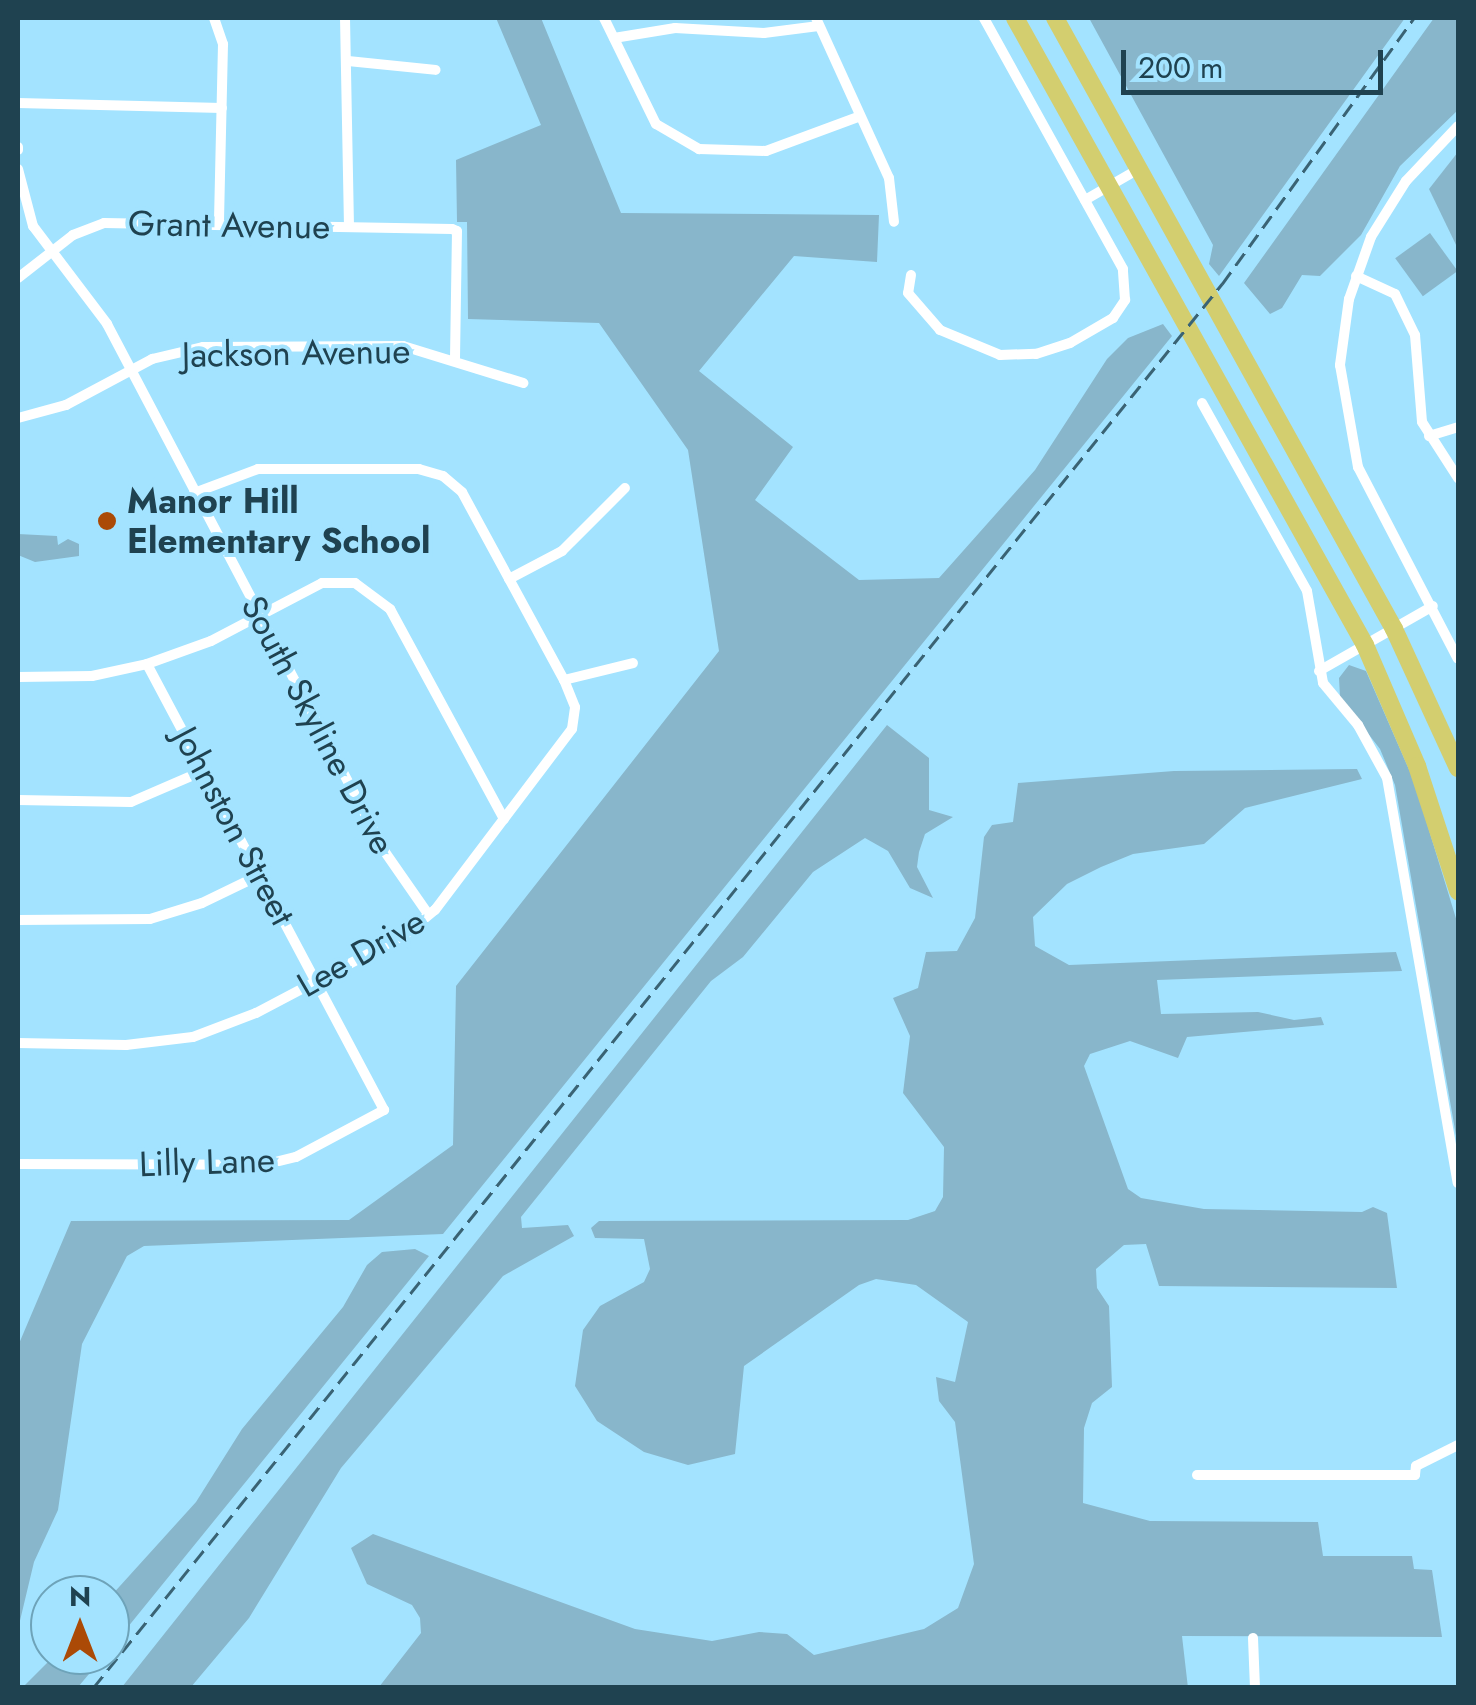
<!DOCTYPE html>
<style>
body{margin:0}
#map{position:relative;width:1476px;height:1705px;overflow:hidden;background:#a3e3ff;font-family:Jost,sans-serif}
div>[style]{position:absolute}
.green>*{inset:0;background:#88b6cb;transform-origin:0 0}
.minor>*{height:10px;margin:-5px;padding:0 5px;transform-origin:5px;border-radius:5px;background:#fff}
.trunk>*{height:18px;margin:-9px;padding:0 9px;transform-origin:9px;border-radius:9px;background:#d3ce6f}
.rail>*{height:2.5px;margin-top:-1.25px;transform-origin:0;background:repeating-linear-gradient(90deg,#3a6374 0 15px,transparent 0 23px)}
.dots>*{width:28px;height:28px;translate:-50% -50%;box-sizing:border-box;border:5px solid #a3e3ff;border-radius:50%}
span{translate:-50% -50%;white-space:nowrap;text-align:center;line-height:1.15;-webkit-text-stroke:8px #a3e3ff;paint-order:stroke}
.street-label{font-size:35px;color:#1f4250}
.poi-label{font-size:35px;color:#1f4250;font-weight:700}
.left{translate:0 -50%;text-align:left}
.frame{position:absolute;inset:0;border:20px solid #1f4250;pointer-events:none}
.north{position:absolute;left:30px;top:1575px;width:100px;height:100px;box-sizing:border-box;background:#a3e3ff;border:2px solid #6ea3b9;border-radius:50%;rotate:0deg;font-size:28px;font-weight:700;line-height:40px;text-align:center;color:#1f4250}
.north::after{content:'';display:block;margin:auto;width:35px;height:45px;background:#ab4a06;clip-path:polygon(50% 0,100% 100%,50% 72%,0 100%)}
.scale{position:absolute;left:1121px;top:50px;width:262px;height:45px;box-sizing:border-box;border:5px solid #1f4250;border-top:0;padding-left:12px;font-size:30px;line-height:35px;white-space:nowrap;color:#1f4250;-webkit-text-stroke:8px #a3e3ff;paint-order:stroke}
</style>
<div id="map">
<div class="green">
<div style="clip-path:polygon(496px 18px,541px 18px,621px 213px,879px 215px,877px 262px,794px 256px,699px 371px,793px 447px,755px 500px,859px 580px,939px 578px,1035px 470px,1107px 359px,1128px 338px,1163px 324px,1172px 336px,443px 1234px,144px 1246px,127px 1256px,82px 1344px,58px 1510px,34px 1562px,18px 1629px,18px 1346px,71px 1221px,349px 1220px,453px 1145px,456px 986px,719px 651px,688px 450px,599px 323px,468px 319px,467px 222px,457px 222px,456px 160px,541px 125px)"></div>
<div style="clip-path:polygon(1089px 18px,1405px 18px,1219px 276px,1209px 264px,1213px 245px)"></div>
<div style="clip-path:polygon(1434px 18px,1458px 18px,1458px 110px,1400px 166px,1361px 235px,1320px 276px,1302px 275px,1282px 308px,1270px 314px,1244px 283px)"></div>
<div style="clip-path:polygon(1458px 152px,1458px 249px,1429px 189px)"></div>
<div style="left:1430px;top:233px;width:47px;height:43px;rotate:54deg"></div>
<div style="clip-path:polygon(18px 534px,57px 536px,58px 545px,68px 539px,79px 544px,79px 556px,35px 562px,18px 555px)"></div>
<div style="clip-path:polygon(1349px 665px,1366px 671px,1414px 781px,1458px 925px,1458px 1147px,1395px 785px,1380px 749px,1340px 697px,1339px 678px)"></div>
<div style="clip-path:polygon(887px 725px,929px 758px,929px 810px,953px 817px,925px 834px,919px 852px,917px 867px,933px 898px,910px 888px,888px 851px,865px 838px,813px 872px,743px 957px,711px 981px,521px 1217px,522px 1228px,568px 1225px,574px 1236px,503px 1276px,341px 1468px,249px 1618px,191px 1687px,122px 1687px)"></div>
<div style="clip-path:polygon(1357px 769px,1362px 779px,1245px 808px,1204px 844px,1133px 854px,1101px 867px,1067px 884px,1033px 917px,1035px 946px,1069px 965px,1396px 952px,1402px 971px,1157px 980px,1161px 1014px,1258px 1012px,1294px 1020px,1321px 1017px,1324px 1025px,1187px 1037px,1178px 1058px,1130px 1041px,1090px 1054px,1084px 1066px,1128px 1189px,1141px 1198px,1204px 1209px,1362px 1212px,1373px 1207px,1387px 1213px,1397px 1288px,1159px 1286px,1146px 1244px,1124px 1245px,1096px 1269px,1097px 1288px,1109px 1306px,1112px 1387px,1092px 1403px,1084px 1428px,1083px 1503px,1150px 1521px,1318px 1522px,1323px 1556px,1412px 1556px,1414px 1569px,1432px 1570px,1442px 1637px,1182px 1636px,1188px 1688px,379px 1687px,421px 1633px,420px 1618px,412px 1605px,367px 1584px,351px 1548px,373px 1534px,635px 1629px,712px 1641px,759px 1632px,787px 1634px,814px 1655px,924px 1629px,958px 1608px,974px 1564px,955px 1422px,939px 1401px,936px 1377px,955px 1382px,968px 1322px,916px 1285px,876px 1279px,859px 1285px,744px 1366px,735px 1454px,688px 1465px,644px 1452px,597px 1421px,575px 1386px,583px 1330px,600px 1306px,644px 1282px,650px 1269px,644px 1239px,595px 1238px,591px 1228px,599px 1221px,908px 1220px,935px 1211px,943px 1197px,944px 1147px,903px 1093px,910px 1036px,893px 998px,918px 988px,926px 952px,957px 951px,975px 918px,984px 837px,992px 825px,1013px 822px,1018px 783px,1174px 771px)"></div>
<div style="clip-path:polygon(415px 1249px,429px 1256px,110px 1649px,110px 1597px,196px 1502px,242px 1429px,343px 1307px,367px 1265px,382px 1252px)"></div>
<div style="clip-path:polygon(55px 1655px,105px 1655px,78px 1687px,23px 1687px)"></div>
</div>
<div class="minor">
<div style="left:214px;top:18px;width:28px;rotate:71deg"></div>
<div style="left:223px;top:44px;width:181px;rotate:91.3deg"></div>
<div style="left:345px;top:18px;width:209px;rotate:88.9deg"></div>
<div style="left:604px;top:18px;width:118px;rotate:63.9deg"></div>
<div style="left:656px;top:124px;width:50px;rotate:30.2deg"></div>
<div style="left:699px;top:149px;width:67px;rotate:1.7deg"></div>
<div style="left:766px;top:151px;width:98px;rotate:-20.3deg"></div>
<div style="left:816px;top:18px;width:176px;rotate:65.5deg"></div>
<div style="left:889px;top:178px;width:44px;rotate:83.5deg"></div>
<div style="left:614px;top:38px;width:62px;rotate:-9.3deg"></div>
<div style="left:675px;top:28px;width:89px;rotate:3.2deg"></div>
<div style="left:764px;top:33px;width:55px;rotate:-7.3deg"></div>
<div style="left:348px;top:61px;width:88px;rotate:5.8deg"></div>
<div style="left:18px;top:103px;width:204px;rotate:1.4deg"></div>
<div style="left:1458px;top:126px;width:76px;rotate:133.4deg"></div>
<div style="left:1406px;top:181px;width:66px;rotate:122deg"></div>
<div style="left:1371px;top:237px;width:66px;rotate:109.5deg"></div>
<div style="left:1349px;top:299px;width:67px;rotate:97.8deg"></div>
<div style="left:1340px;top:365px;width:104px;rotate:80deg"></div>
<div style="left:1358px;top:467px;width:216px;rotate:62.5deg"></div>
<div style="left:18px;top:147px;width:3px;rotate:90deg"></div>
<div style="left:18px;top:169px;width:59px;rotate:75.3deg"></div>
<div style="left:33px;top:226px;width:123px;rotate:52.9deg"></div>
<div style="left:107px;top:324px;width:597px;rotate:62.23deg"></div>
<div style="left:385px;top:852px;width:72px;rotate:55.2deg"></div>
<div style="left:1085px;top:200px;width:60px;rotate:-30deg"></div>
<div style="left:911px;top:275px;width:18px;rotate:99deg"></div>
<div style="left:908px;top:293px;width:49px;rotate:49.1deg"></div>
<div style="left:940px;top:330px;width:65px;rotate:22.6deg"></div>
<div style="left:1000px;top:355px;width:36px;rotate:-2deg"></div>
<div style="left:1036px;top:354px;width:36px;rotate:-18deg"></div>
<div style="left:1070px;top:343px;width:50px;rotate:-30.2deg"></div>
<div style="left:1113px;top:318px;width:22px;rotate:-56deg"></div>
<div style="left:1125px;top:300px;width:31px;rotate:-94deg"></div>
<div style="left:1123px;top:269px;width:287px;rotate:-119deg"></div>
<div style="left:1356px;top:276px;width:43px;rotate:24.8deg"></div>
<div style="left:1395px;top:294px;width:46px;rotate:64deg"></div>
<div style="left:1415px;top:335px;width:87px;rotate:85.4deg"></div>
<div style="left:1422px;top:422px;width:67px;rotate:57.3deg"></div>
<div style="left:18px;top:278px;width:70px;rotate:-38deg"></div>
<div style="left:73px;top:235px;width:33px;rotate:-21deg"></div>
<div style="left:104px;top:223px;width:348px;rotate:1deg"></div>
<div style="left:452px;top:229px;width:5px;rotate:22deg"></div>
<div style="left:457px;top:231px;width:127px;rotate:90.9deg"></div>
<div style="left:1202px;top:403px;width:215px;rotate:60.8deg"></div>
<div style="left:1307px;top:591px;width:93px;rotate:80.1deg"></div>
<div style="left:1323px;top:683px;width:55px;rotate:50.2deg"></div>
<div style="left:1358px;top:725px;width:60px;rotate:61.3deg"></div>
<div style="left:1387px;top:778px;width:411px;rotate:80.1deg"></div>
<div style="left:18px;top:418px;width:50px;rotate:-15.2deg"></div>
<div style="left:66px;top:405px;width:98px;rotate:-28.1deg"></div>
<div style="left:152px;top:359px;width:52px;rotate:-13.2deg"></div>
<div style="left:203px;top:347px;width:200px;rotate:-0.3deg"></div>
<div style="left:403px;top:346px;width:126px;rotate:17.1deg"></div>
<div style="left:1429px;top:436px;width:30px;rotate:-17deg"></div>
<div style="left:509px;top:579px;width:60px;rotate:-27.8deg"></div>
<div style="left:562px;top:551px;width:89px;rotate:-45deg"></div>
<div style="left:1319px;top:671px;width:131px;rotate:-29.7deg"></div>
<div style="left:18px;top:677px;width:74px;rotate:-0.8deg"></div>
<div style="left:92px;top:676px;width:56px;rotate:-12.3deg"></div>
<div style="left:147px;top:664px;width:68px;rotate:-19.8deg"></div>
<div style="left:211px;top:641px;width:125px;rotate:-27.6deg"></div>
<div style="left:322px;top:583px;width:33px"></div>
<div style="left:355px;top:583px;width:44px;rotate:36.6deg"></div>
<div style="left:390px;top:609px;width:239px;rotate:61.5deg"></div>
<div style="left:564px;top:680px;width:71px;rotate:-13.8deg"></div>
<div style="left:18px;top:800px;width:113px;rotate:1deg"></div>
<div style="left:131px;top:802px;width:78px;rotate:-23.3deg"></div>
<div style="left:18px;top:920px;width:132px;rotate:-0.4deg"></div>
<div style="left:150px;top:919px;width:54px;rotate:-17.1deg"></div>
<div style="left:202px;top:903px;width:64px;rotate:-25.8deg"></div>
<div style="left:18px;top:1043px;width:108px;rotate:1.1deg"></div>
<div style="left:126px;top:1045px;width:67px;rotate:-6.8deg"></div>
<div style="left:193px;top:1037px;width:67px;rotate:-20.9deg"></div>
<div style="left:256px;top:1013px;width:170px;rotate:-27.8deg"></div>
<div style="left:406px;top:934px;width:38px;rotate:-40deg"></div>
<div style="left:435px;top:910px;width:227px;rotate:-52.9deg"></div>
<div style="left:572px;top:729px;width:22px;rotate:-82deg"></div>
<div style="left:575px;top:707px;width:29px;rotate:-112deg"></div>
<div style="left:564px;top:680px;width:214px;rotate:-118.5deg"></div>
<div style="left:462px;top:492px;width:25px;rotate:-140deg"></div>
<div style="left:443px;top:476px;width:25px;rotate:-164deg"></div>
<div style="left:419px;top:469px;width:161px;rotate:180deg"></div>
<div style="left:258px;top:469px;width:68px;rotate:159.4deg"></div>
<div style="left:18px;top:1164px;width:245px;rotate:0.2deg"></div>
<div style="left:263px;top:1165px;width:34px;rotate:-14deg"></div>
<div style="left:296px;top:1157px;width:100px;rotate:-28.1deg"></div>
<div style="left:384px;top:1110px;width:505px;rotate:-117.99deg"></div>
<div style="left:1197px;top:1475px;width:218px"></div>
<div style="left:1415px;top:1475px;width:9px;rotate:-84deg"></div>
<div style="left:1416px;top:1466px;width:47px;rotate:-26.6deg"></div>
<div style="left:1253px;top:1638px;width:50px;rotate:87.7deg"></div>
</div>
<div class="trunk">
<div style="left:1015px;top:18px;width:718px;rotate:60.83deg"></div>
<div style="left:1365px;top:645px;width:132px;rotate:66.7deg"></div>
<div style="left:1417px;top:766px;width:132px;rotate:71.8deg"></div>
<div style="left:1055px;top:18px;width:699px;rotate:60.98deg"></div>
<div style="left:1394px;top:629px;width:153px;rotate:65.3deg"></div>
</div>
<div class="rail">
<div style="left:93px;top:1688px;width:1802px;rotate:-51.2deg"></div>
<div style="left:1222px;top:284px;width:328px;rotate:-54.2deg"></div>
</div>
<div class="dots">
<div style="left:107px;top:521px;background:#ab4a06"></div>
</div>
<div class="street-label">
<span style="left:229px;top:225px;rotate:1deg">Grant Avenue</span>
<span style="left:296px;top:353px;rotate:-1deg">Jackson Avenue</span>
<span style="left:318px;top:725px;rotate:62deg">South Skyline Drive</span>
<span style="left:234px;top:826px;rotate:62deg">Johnston Street</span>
<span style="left:361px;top:953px;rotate:-30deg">Lee Drive</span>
<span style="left:207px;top:1162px;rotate:-2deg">Lilly Lane</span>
</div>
<div class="poi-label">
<span class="left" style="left:127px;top:521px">Manor Hill<br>Elementary School</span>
</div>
<div class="frame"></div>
<div class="north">N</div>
<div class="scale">200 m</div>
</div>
